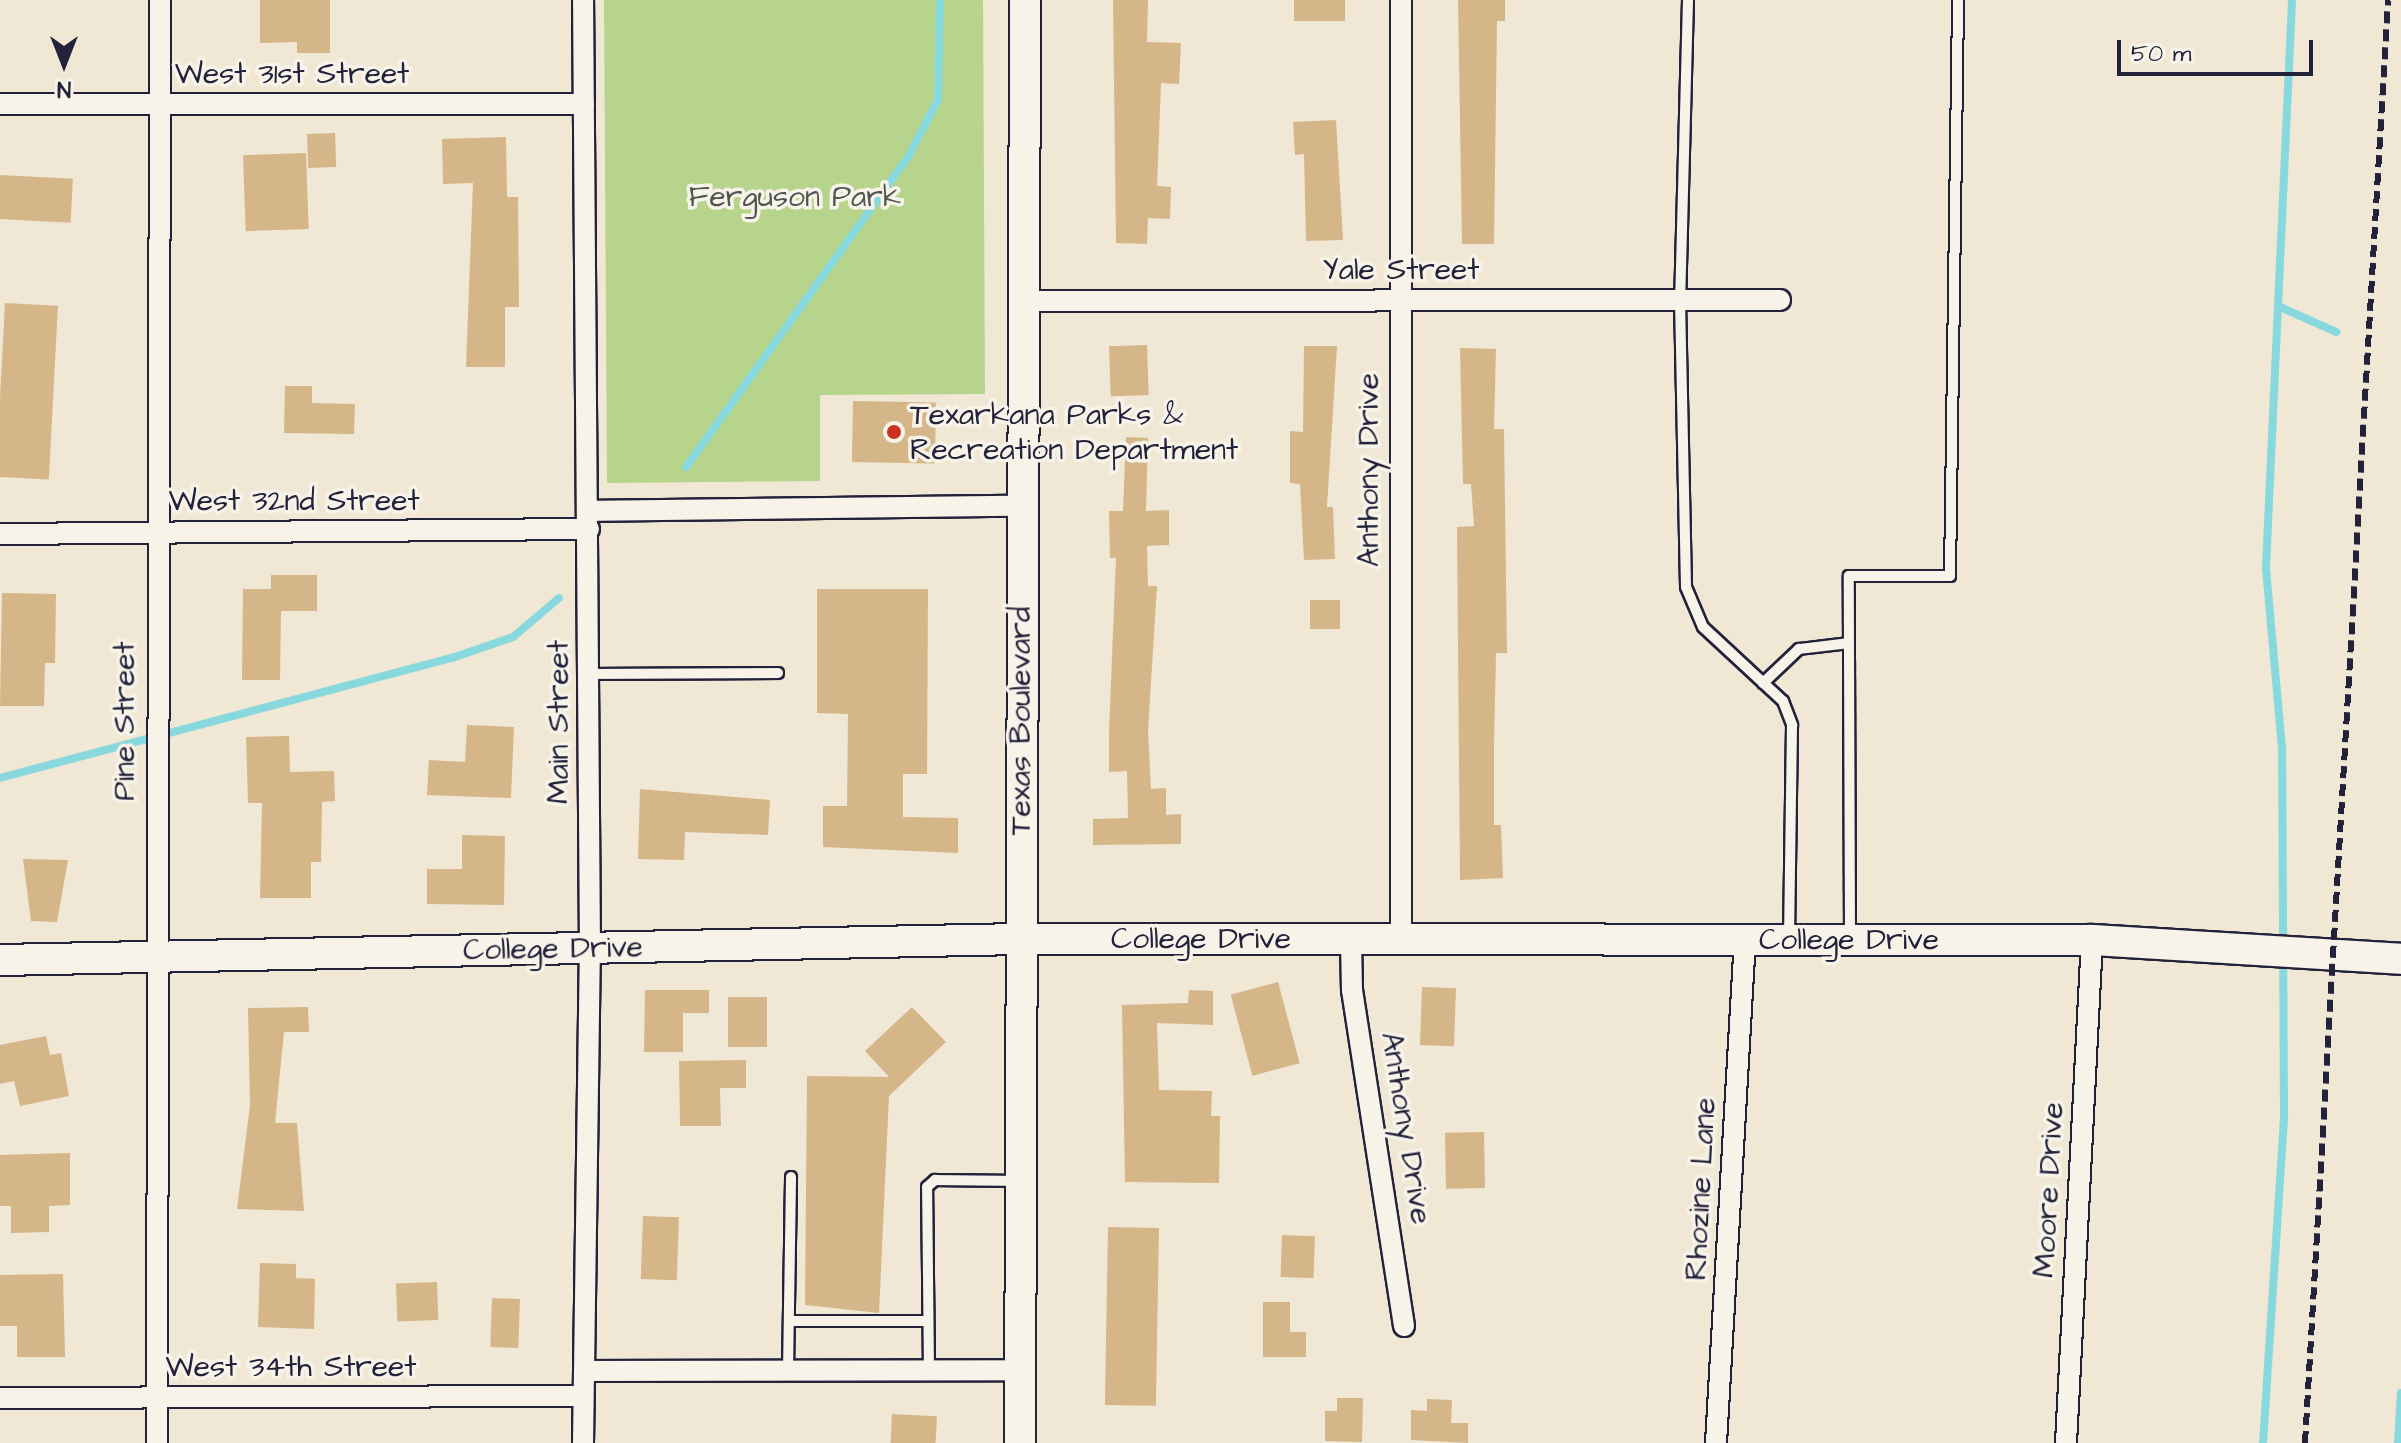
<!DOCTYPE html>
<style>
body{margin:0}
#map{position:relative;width:2401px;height:1443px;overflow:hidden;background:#f0e7d5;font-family:"Architects Daughter",sans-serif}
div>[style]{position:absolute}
.green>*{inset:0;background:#b7d48c}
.stream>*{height:8px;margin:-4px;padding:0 4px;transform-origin:4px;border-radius:4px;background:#87d9de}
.building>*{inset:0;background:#d5b689;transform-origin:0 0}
.roads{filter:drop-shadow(2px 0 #22223b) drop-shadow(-2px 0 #22223b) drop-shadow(0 2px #22223b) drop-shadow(0 -2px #22223b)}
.lane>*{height:10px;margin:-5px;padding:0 5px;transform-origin:5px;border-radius:5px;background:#f7f3e8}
.street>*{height:20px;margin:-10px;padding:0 10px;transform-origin:10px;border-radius:10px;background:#f7f3e8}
.secondary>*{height:30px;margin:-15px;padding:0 15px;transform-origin:15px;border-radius:15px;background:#f7f3e8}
.rail>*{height:6px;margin-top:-3px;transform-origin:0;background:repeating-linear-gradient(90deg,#22223b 0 12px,transparent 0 18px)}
.dots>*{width:22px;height:22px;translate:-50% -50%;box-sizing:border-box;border:4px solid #f7f3e8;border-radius:50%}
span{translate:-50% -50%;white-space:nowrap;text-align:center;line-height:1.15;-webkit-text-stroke:7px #f7f3e8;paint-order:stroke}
.street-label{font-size:30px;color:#22223b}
.park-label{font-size:30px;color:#4f5753}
.poi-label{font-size:30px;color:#22223b}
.left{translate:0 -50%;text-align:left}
.north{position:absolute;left:24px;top:24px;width:80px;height:80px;-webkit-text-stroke:6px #f7f3e8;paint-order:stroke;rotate:180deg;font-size:22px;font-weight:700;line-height:32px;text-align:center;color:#22223b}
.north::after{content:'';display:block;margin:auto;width:28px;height:36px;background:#22223b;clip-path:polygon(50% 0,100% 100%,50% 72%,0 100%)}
.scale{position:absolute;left:2117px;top:40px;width:196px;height:36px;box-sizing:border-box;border:4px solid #22223b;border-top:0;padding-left:10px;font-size:24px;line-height:28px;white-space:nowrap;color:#22223b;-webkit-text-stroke:6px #f7f3e8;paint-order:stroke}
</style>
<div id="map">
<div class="green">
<div style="clip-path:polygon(604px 0,983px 0,985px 394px,820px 395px,820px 481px,607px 483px)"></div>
</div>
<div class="stream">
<div style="left:2278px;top:306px;width:64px;rotate:24.1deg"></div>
<div style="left:686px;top:467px;width:384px;rotate:-54.4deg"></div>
<div style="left:909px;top:155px;width:62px;rotate:-62.2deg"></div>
<div style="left:938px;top:100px;width:100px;rotate:-88.9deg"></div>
<div style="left:0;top:778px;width:468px;rotate:-14.9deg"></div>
<div style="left:452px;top:658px;width:65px;rotate:-19deg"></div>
<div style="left:513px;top:637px;width:60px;rotate:-40.3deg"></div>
<div style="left:2263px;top:1443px;width:329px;rotate:-86.3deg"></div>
<div style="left:2284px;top:1115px;width:367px;rotate:-90.3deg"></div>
<div style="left:2282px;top:748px;width:182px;rotate:-95.1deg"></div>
<div style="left:2266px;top:567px;width:568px;rotate:-87.37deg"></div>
<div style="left:2398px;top:1443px;width:50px;rotate:-86.6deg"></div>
</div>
<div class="building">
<div style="clip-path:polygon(260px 0,330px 0,330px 53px,297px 53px,297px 42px,260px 43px)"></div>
<div style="clip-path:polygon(1113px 0,1148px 0,1147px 42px,1181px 43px,1179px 84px,1161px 83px,1157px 186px,1171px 187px,1170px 219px,1148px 218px,1147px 244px,1116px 243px)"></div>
<div style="left:1294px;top:0;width:51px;height:21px"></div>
<div style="clip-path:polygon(1458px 0,1505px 0,1505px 21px,1497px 21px,1494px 244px,1462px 244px)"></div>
<div style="clip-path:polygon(1336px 120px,1343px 240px,1306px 241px,1304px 154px,1295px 155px,1293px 122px)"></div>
<div style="left:335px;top:133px;width:34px;height:28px;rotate:88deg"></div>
<div style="clip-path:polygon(506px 137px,507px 197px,518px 197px,519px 307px,505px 307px,505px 367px,466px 367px,473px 183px,443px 184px,442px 139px)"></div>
<div style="left:306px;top:153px;width:76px;height:63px;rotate:88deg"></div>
<div style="left:0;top:175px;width:73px;height:44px;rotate:3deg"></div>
<div style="left:5px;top:303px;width:53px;height:174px;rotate:3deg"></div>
<div style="left:1147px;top:345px;width:50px;height:38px;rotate:88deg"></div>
<div style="clip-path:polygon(1304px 346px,1337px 346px,1327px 507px,1333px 507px,1335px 559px,1304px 560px,1300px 484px,1290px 483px,1290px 431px,1303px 432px)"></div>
<div style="clip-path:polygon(1460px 348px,1496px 349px,1494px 429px,1504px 429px,1507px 653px,1496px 653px,1494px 746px,1494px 825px,1501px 825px,1503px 878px,1460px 880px,1457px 527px,1474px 526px,1471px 484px,1463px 484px)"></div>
<div style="clip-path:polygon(285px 386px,312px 386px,312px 403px,355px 404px,354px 434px,284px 433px)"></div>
<div style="left:853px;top:401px;width:83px;height:61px;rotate:1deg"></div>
<div style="clip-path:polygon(1126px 437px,1148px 438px,1146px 511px,1169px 510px,1169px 545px,1147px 546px,1148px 586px,1157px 586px,1148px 731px,1151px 789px,1166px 788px,1166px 815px,1181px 814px,1181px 844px,1093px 845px,1093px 819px,1128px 818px,1127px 771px,1109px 772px,1109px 732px,1116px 558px,1110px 558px,1109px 511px,1123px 511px)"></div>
<div style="clip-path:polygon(271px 575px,317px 575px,317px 611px,281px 611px,280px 680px,242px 680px,243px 589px,271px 589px)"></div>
<div style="clip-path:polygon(817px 589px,928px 589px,927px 774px,903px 774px,903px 817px,958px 818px,958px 853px,823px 847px,823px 806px,847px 806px,848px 714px,817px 713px)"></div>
<div style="clip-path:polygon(2px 593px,56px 594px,55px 663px,45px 663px,44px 706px,0 706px)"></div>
<div style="left:1310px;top:600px;width:30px;height:29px"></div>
<div style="clip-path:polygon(467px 725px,514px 727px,511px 798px,427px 795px,429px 760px,465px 762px)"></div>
<div style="clip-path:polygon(289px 736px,290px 772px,334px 771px,335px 801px,322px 802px,321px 862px,311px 862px,311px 898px,260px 898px,262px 803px,248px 803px,246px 737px)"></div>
<div style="clip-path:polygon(640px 789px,770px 800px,768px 835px,685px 832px,684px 860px,638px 859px)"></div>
<div style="clip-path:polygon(462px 835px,505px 836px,504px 905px,427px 904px,427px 869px,462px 869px)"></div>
<div style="clip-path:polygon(23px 859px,68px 860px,57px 922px,31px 921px)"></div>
<div style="left:1278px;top:982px;width:84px;height:49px;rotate:75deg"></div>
<div style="left:1422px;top:987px;width:34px;height:58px;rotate:2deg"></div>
<div style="clip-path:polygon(645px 990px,709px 990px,709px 1013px,683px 1013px,683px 1052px,644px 1052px)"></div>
<div style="clip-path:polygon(1189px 990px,1213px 991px,1213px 1025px,1157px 1023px,1159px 1090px,1212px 1091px,1211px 1116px,1220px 1116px,1219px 1183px,1125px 1182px,1122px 1005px,1188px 1003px)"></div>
<div style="left:728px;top:997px;width:39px;height:50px"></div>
<div style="clip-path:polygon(308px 1007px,309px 1032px,284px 1032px,275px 1123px,297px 1123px,304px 1211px,237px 1209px,250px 1105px,248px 1008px)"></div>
<div style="clip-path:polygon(912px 1007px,946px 1042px,889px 1096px,879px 1313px,805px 1305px,807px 1076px,889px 1077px,865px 1051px)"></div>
<div style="clip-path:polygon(46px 1036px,50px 1055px,61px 1053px,69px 1096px,20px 1106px,14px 1081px,0 1084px,0 1045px)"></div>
<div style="clip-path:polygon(746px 1060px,746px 1088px,720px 1088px,721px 1126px,680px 1126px,679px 1061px)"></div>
<div style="left:1484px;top:1132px;width:56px;height:39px;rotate:89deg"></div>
<div style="clip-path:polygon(70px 1153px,70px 1205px,49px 1206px,49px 1232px,11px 1233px,11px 1206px,0 1206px,0 1155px)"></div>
<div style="left:643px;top:1216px;width:36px;height:63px;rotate:2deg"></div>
<div style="left:1108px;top:1227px;width:51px;height:178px;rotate:1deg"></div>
<div style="left:1282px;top:1235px;width:33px;height:42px;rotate:2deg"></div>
<div style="clip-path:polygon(260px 1263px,296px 1264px,296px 1278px,315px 1279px,314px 1329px,258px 1327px)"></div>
<div style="clip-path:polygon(63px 1274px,65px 1357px,17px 1357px,17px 1326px,0 1326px,0 1275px)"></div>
<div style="left:437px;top:1282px;width:38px;height:41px;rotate:88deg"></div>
<div style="left:492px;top:1298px;width:28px;height:49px;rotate:2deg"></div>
<div style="clip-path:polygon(1263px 1302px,1290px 1302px,1290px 1332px,1306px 1332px,1306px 1357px,1263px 1357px)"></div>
<div style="clip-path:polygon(1337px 1398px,1363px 1398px,1362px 1442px,1325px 1441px,1325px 1411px,1337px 1411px)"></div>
<div style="clip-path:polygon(1427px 1399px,1452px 1400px,1451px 1423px,1468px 1423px,1468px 1443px,1411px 1440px,1411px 1410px,1427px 1411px)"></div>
<div style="left:892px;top:1414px;width:45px;height:29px;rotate:3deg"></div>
</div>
<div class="roads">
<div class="lane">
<div style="left:1688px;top:0;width:300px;rotate:91.5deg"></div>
<div style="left:1680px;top:300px;width:287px;rotate:88.8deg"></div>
<div style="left:1686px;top:587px;width:43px;rotate:67deg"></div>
<div style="left:1703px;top:627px;width:109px;rotate:42.8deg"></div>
<div style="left:1783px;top:701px;width:26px;rotate:69deg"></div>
<div style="left:1792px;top:725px;width:213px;rotate:90.8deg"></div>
<div style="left:589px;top:674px;width:189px;rotate:-0.3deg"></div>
<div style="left:1763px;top:683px;width:50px;rotate:-43.4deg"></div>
<div style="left:1799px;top:649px;width:50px;rotate:-6.8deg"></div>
<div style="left:1850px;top:937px;width:361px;rotate:-90.2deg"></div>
<div style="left:1849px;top:576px;width:101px"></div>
<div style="left:1950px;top:576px;width:576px;rotate:-89.2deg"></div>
<div style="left:789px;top:1321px;width:139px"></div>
<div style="left:929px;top:1370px;width:183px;rotate:-90.6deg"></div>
<div style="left:927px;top:1187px;width:11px;rotate:-41deg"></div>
<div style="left:935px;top:1180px;width:84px;rotate:0.7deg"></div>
<div style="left:788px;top:1371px;width:194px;rotate:-89.1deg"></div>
</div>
<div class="street">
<div style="left:1401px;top:0;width:940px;rotate:90deg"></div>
<div style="left:0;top:104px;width:584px"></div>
<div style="left:1022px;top:301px;width:758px;rotate:-0.08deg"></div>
<div style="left:589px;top:511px;width:433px;rotate:-0.7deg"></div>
<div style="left:0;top:534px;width:589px;rotate:-0.49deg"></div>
<div style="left:1351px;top:939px;width:51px;rotate:88.9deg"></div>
<div style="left:1352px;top:990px;width:340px;rotate:81.2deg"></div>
<div style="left:584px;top:1371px;width:436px;rotate:-0.1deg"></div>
<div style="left:0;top:1398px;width:583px;rotate:-0.2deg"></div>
<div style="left:157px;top:1443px;width:1443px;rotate:-89.88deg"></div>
<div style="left:583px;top:1443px;width:495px;rotate:-89.2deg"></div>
<div style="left:590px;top:948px;width:948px;rotate:-90.42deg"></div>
<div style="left:1716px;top:1443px;width:505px;rotate:-86.71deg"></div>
<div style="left:2066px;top:1443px;width:504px;rotate:-87.04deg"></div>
</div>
<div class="secondary">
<div style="left:0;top:960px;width:1020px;rotate:-1.18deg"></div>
<div style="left:1020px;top:939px;width:1072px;rotate:0.05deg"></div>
<div style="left:2092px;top:940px;width:310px;rotate:3.5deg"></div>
<div style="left:1020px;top:1443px;width:1443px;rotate:-89.8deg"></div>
</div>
</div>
<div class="rail">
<div style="left:2305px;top:1443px;width:1445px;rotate:-86.71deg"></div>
</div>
<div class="dots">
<div style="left:894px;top:432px;background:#c8321e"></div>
</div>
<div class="street-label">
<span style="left:292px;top:74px">West 31st Street</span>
<span style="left:1401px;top:270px">Yale Street</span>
<span style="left:1369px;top:470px;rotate:-90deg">Anthony Drive</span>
<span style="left:294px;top:501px">West 32nd Street</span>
<span style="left:125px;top:721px;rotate:-90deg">Pine Street</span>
<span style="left:1021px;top:721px;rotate:-90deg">Texas Boulevard</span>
<span style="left:559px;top:722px;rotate:-90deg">Main Street</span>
<span style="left:1201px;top:939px">College Drive</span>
<span style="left:1849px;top:940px">College Drive</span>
<span style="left:553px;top:949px;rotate:-1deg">College Drive</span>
<span style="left:1406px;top:1128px;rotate:81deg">Anthony Drive</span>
<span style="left:1701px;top:1189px;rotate:-87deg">Rhozine Lane</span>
<span style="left:2049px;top:1190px;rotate:-87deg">Moore Drive</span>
<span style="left:291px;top:1367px">West 34th Street</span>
</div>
<div class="park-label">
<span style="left:795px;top:197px">Ferguson Park</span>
</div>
<div class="poi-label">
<span class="left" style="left:910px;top:432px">Texarkana Parks &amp;<br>Recreation Department</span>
</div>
<div class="north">N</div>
<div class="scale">50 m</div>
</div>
